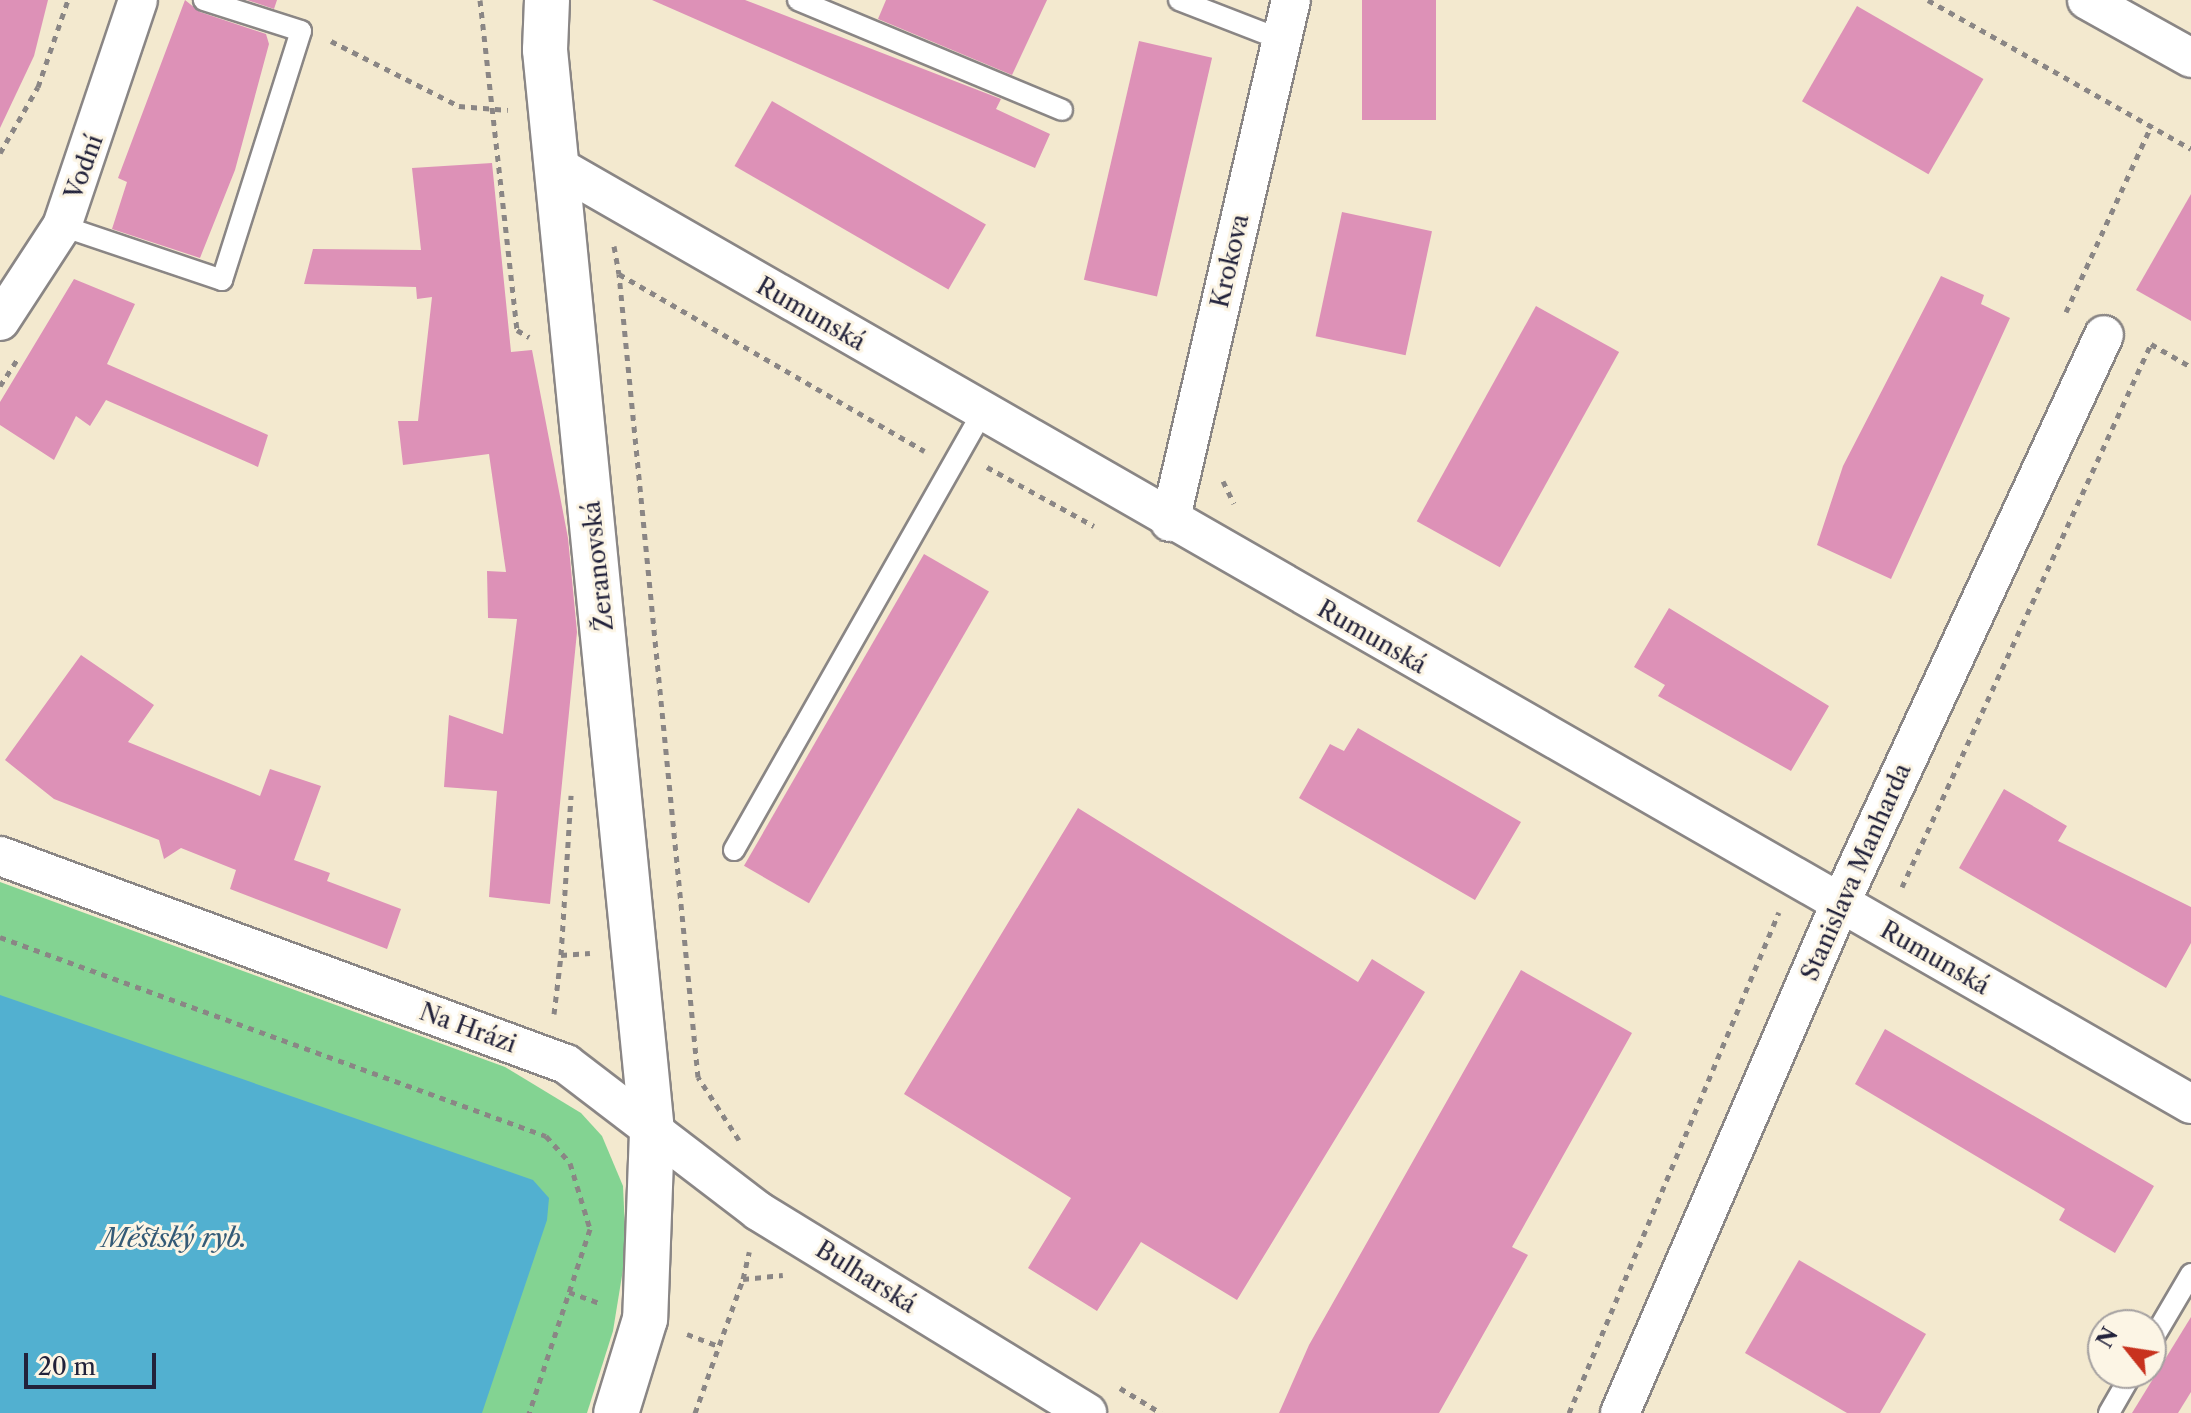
<!DOCTYPE html>
<meta charset="utf-8">
<style>
body{margin:0}
#map{position:relative;width:2191px;height:1413px;overflow:hidden;background:#f3e9cf;font-family:"Libre Caslon Text",serif}
div>[style]{position:absolute}
.green>*{inset:0;background:#83d392}
.water>*{inset:0;background:#52b0d0}
.building>*{inset:0;background:#dd91b7;transform-origin:0 0}
.path>*{height:5px;margin-top:-2.5px;transform-origin:0;background:repeating-linear-gradient(90deg,#8a8685 0 6px,transparent 0 12px)}
.roads{filter:drop-shadow(2px 0 #8a8685) drop-shadow(-2px 0 #8a8685) drop-shadow(0 2px #8a8685) drop-shadow(0 -2px #8a8685)}
.service>*{height:20px;margin:-10px;padding:0 10px;transform-origin:10px;border-radius:10px;background:#fff}
.minor>*{height:38px;margin:-19px;padding:0 19px;transform-origin:19px;border-radius:19px;background:#fff}
.tertiary>*{height:44px;margin:-22px;padding:0 22px;transform-origin:22px;border-radius:22px;background:#fff}
span{translate:-50% -50%;white-space:nowrap;text-align:center;line-height:1.15;-webkit-text-stroke:6px #fcf5e5;paint-order:stroke}
.street-label{font-size:24px;color:#22223b}
.water-label{font-size:26px;color:#355b77;font-style:italic}
.north{position:absolute;left:2087px;top:1309px;width:80px;height:80px;box-sizing:border-box;background:#fcf5e5;border:2px solid #a5a1a1;border-radius:50%;rotate:300deg;font-size:22px;font-weight:700;line-height:32px;text-align:center;color:#22223b}
.north::after{content:'';display:block;margin:auto;width:28px;height:36px;background:#c8321e;clip-path:polygon(50% 0,100% 100%,50% 72%,0 100%)}
.scale{position:absolute;left:24px;top:1353px;width:132px;height:36px;box-sizing:border-box;border:4px solid #22223b;border-top:0;padding-left:10px;font-size:24px;line-height:28px;white-space:nowrap;color:#22223b;-webkit-text-stroke:6px #fcf5e5;paint-order:stroke}
</style>
<div id="map">
<div class="green">
<div style="clip-path:polygon(0 882px,505px 1067px,581px 1113px,602px 1136px,623px 1186px,626px 1251px,613px 1331px,587px 1413px,0 1413px)"></div>
</div>
<div class="water">
<div style="clip-path:polygon(0 995px,533px 1180px,549px 1198px,547px 1220px,482px 1413px,0 1413px)"></div>
</div>
<div class="building">
<div style="clip-path:polygon(0 0,48px 0,34px 56px,0 128px)"></div>
<div style="clip-path:polygon(185px 0,200px 12px,266px 34px,269px 44px,235px 170px,200px 258px,112px 229px,127px 182px,118px 178px)"></div>
<div style="clip-path:polygon(247px 0,277px 0,274px 9px)"></div>
<div style="clip-path:polygon(652px 0,745px 0,1001px 99px,996px 109px,1050px 134px,1035px 168px)"></div>
<div style="clip-path:polygon(886px 0,1047px 0,1012px 75px,878px 19px)"></div>
<div style="left:1362px;top:0;width:74px;height:120px"></div>
<div style="left:1857px;top:6px;width:146px;height:110px;rotate:30deg"></div>
<div style="left:1139px;top:41px;width:75px;height:245px;rotate:13deg"></div>
<div style="left:772px;top:101px;width:247px;height:75px;rotate:30deg"></div>
<div style="clip-path:polygon(492px 163px,511px 352px,532px 350px,568px 538px,577px 632px,550px 904px,489px 897px,497px 791px,444px 787px,449px 715px,503px 734px,517px 619px,488px 618px,487px 571px,506px 572px,489px 454px,403px 465px,398px 421px,418px 421px,432px 297px,417px 299px,416px 287px,304px 284px,313px 249px,421px 250px,412px 168px)"></div>
<div style="clip-path:polygon(2191px 194px,2191px 321px,2136px 290px)"></div>
<div style="left:1342px;top:212px;width:92px;height:127px;rotate:12deg"></div>
<div style="clip-path:polygon(1941px 276px,1984px 295px,1981px 304px,2010px 318px,1891px 579px,1817px 545px,1843px 466px)"></div>
<div style="clip-path:polygon(74px 279px,135px 304px,107px 364px,268px 435px,258px 467px,106px 400px,90px 426px,76px 416px,54px 460px,0 425px,0 402px)"></div>
<div style="left:1536px;top:306px;width:95px;height:246px;rotate:29deg"></div>
<div style="left:924px;top:554px;width:75px;height:360px;rotate:30deg"></div>
<div style="clip-path:polygon(1669px 608px,1829px 706px,1791px 771px,1658px 696px,1665px 685px,1634px 667px)"></div>
<div style="clip-path:polygon(81px 655px,154px 705px,128px 742px,260px 796px,270px 769px,321px 786px,294px 860px,330px 873px,327px 881px,401px 909px,387px 949px,230px 889px,236px 870px,181px 848px,164px 859px,159px 840px,54px 799px,5px 760px)"></div>
<div style="clip-path:polygon(1358px 728px,1521px 822px,1475px 900px,1299px 798px,1330px 744px,1344px 751px)"></div>
<div style="clip-path:polygon(2004px 789px,2067px 826px,2058px 841px,2191px 907px,2191px 943px,2166px 988px,1959px 868px)"></div>
<div style="clip-path:polygon(1078px 808px,1358px 982px,1372px 959px,1425px 992px,1237px 1300px,1141px 1242px,1097px 1311px,1028px 1268px,1071px 1198px,904px 1094px)"></div>
<div style="clip-path:polygon(1521px 970px,1632px 1033px,1512px 1247px,1528px 1255px,1439px 1413px,1279px 1413px,1309px 1345px)"></div>
<div style="clip-path:polygon(1885px 1029px,2154px 1186px,2115px 1253px,2059px 1220px,2065px 1209px,1855px 1084px)"></div>
<div style="clip-path:polygon(1799px 1260px,1926px 1334px,1880px 1413px,1847px 1413px,1745px 1353px)"></div>
<div style="clip-path:polygon(2191px 1317px,2191px 1392px,2178px 1413px,2132px 1413px)"></div>
</div>
<div class="path">
<div style="left:480px;top:0;width:332px;rotate:83.6deg"></div>
<div style="left:517px;top:330px;width:14px;rotate:30deg"></div>
<div style="left:1928px;top:0;width:302px;rotate:29.5deg"></div>
<div style="left:331px;top:41px;width:144px;rotate:26.9deg"></div>
<div style="left:459px;top:106px;width:49px;rotate:4.7deg"></div>
<div style="left:0;top:153px;width:76px;rotate:-60.1deg"></div>
<div style="left:38px;top:87px;width:92px;rotate:-71deg"></div>
<div style="left:614px;top:246px;width:28px;rotate:80deg"></div>
<div style="left:2066px;top:312px;width:205px;rotate:-65.4deg"></div>
<div style="left:0;top:386px;width:35px;rotate:-57deg"></div>
<div style="left:987px;top:467px;width:122px;rotate:28.9deg"></div>
<div style="left:1223px;top:481px;width:25px;rotate:64deg"></div>
<div style="left:1902px;top:887px;width:597px;rotate:-65.37deg"></div>
<div style="left:2151px;top:344px;width:46px;rotate:29.9deg"></div>
<div style="left:0;top:937px;width:581px;rotate:20.03deg"></div>
<div style="left:546px;top:1136px;width:36px;rotate:48deg"></div>
<div style="left:570px;top:1163px;width:69px;rotate:73.1deg"></div>
<div style="left:590px;top:1229px;width:194px;rotate:108.3deg"></div>
<div style="left:561px;top:955px;width:160px;rotate:-86.4deg"></div>
<div style="left:554px;top:1014px;width:59px;rotate:-83.2deg"></div>
<div style="left:561px;top:955px;width:29px;rotate:-4deg"></div>
<div style="left:739px;top:1140px;width:75px;rotate:-123.1deg"></div>
<div style="left:698px;top:1077px;width:807px;rotate:-95.62deg"></div>
<div style="left:619px;top:274px;width:353px;rotate:30.1deg"></div>
<div style="left:743px;top:1279px;width:28px;rotate:-77deg"></div>
<div style="left:569px;top:1292px;width:35px;rotate:20deg"></div>
<div style="left:687px;top:1334px;width:34px;rotate:21deg"></div>
<div style="left:1120px;top:1388px;width:48px;rotate:31.4deg"></div>
<div style="left:695px;top:1413px;width:142px;rotate:-70.3deg"></div>
<div style="left:743px;top:1279px;width:40px;rotate:-5.7deg"></div>
<div style="left:1569px;top:1413px;width:543px;rotate:-67.26deg"></div>
</div>
<div class="roads">
<div class="service">
<div style="left:798px;top:0;width:286px;rotate:22.6deg"></div>
<div style="left:1179px;top:0;width:110px;rotate:21.2deg"></div>
<div style="left:62px;top:226px;width:169px;rotate:18.6deg"></div>
<div style="left:222px;top:280px;width:261px;rotate:-72.4deg"></div>
<div style="left:301px;top:31px;width:102px;rotate:-162.3deg"></div>
<div style="left:734px;top:850px;width:502px;rotate:-60.42deg"></div>
<div style="left:2151px;top:1342px;width:79px;rotate:-59.5deg"></div>
<div style="left:2109px;top:1413px;width:46px;rotate:-60.1deg"></div>
</div>
<div class="minor">
<div style="left:2087px;top:0;width:119px;rotate:29.1deg"></div>
<div style="left:557px;top:166px;width:1884px;rotate:29.86deg"></div>
<div style="left:0;top:321px;width:113px;rotate:-56.9deg"></div>
<div style="left:62px;top:226px;width:238px;rotate:-71.4deg"></div>
<div style="left:1170px;top:522px;width:536px;rotate:-76.95deg"></div>
<div style="left:0;top:856px;width:603px;rotate:20.18deg"></div>
<div style="left:566px;top:1064px;width:242px;rotate:37.4deg"></div>
<div style="left:758px;top:1211px;width:386px;rotate:31.5deg"></div>
<div style="left:1620px;top:1413px;width:555px;rotate:-66.63deg"></div>
<div style="left:1840px;top:904px;width:627px;rotate:-65.11deg"></div>
</div>
<div class="tertiary">
<div style="left:547px;top:0;width:50px;rotate:92.3deg"></div>
<div style="left:545px;top:50px;width:1087px;rotate:84.35deg"></div>
<div style="left:652px;top:1132px;width:187px;rotate:92.1deg"></div>
<div style="left:645px;top:1319px;width:98px;rotate:107.1deg"></div>
</div>
</div>
<div class="street-label">
<span style="left:84px;top:167px;rotate:-70deg">Vodní</span>
<span style="left:1230px;top:261px;rotate:-77deg">Krokova</span>
<span style="left:811px;top:314px;rotate:30deg">Rumunská</span>
<span style="left:598px;top:566px;rotate:-96deg">Žeranovská</span>
<span style="left:1372px;top:637px;rotate:30deg">Rumunská</span>
<span style="left:1856px;top:872px;rotate:-66deg">Stanislava Manharda</span>
<span style="left:1935px;top:958px;rotate:30deg">Rumunská</span>
<span style="left:468px;top:1028px;rotate:20deg">Na Hrázi</span>
<span style="left:866px;top:1277px;rotate:32deg">Bulharská</span>
</div>
<div class="water-label">
<span style="left:175px;top:1239px">Městský ryb.</span>
</div>
<div class="north">N</div>
<div class="scale">20 m</div>
</div>
